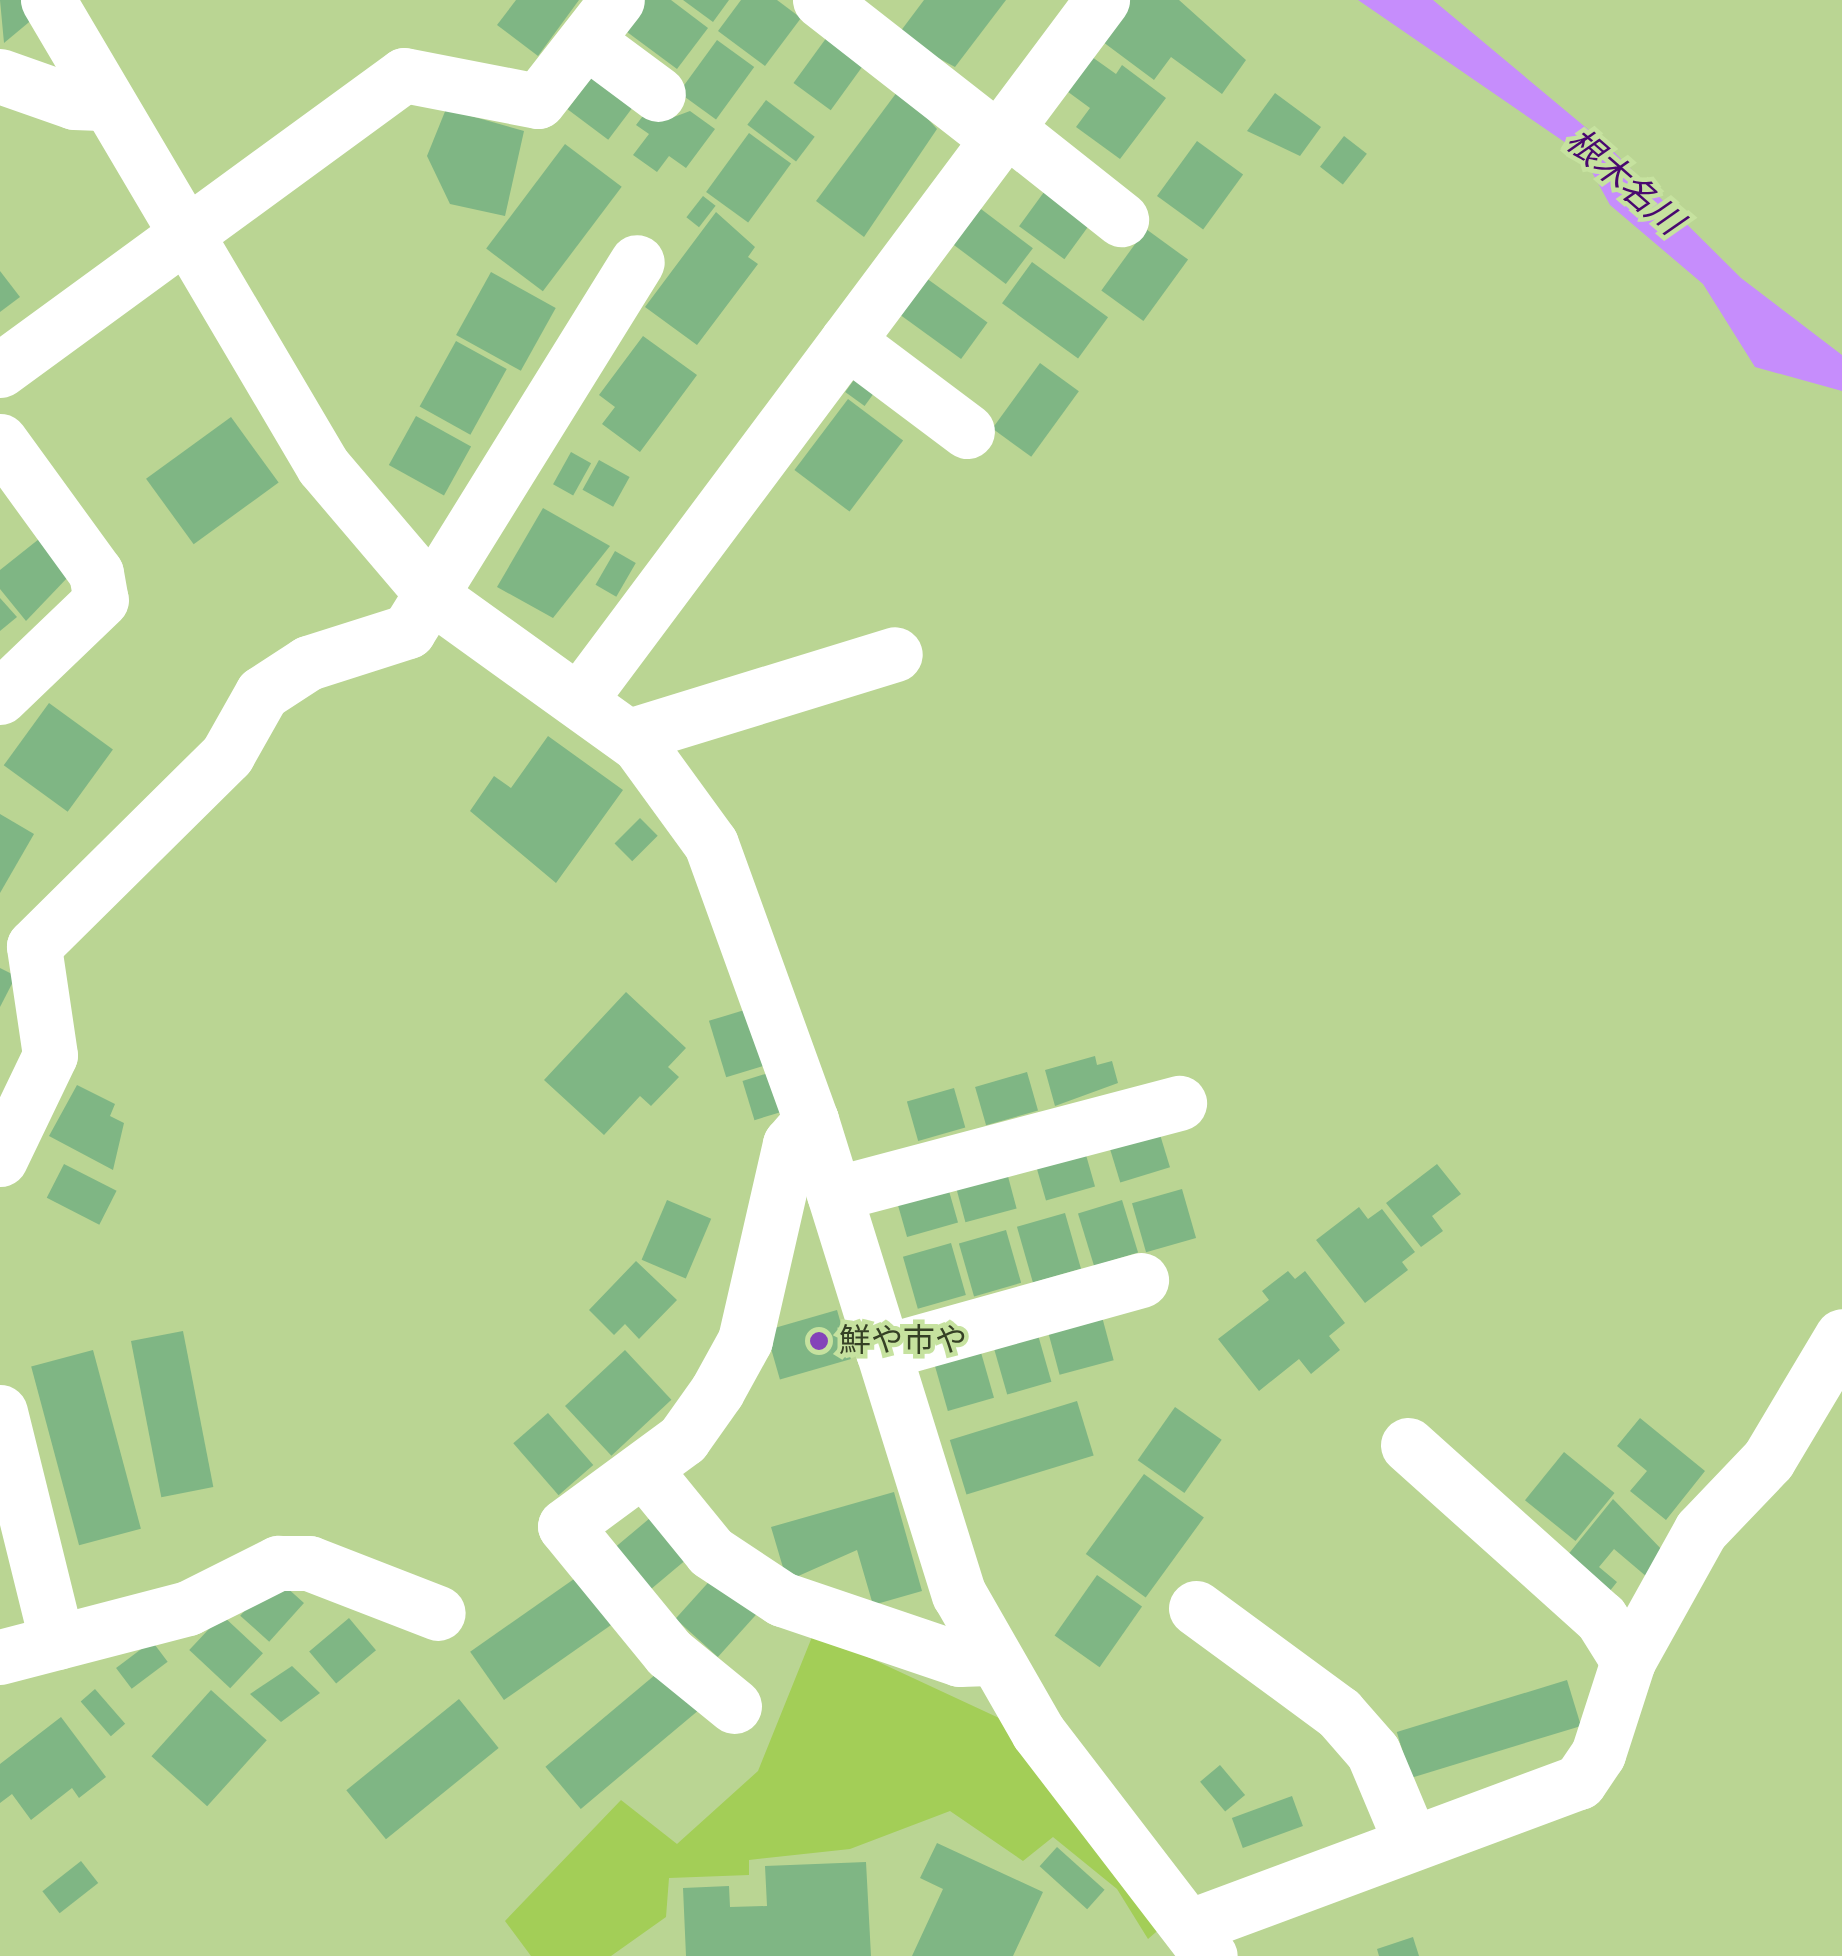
<!DOCTYPE html>
<meta charset="utf-8">
<style>
body{margin:0}
#map{position:relative;width:1842px;height:1956px;overflow:hidden;background:#bad593;font-family:"Varela Round","Noto Sans JP",sans-serif}
div>[style]{position:absolute}
.green>*{inset:0;background:#a3ce57}
.water>*{inset:0;background:#c68dfc}
.building>*{inset:0;background:#7fb684;transform-origin:0 0}
.minor>*{height:55px;margin:-27.5px;padding:0 27.5px;transform-origin:27.5px;border-radius:27.5px;background:#fff}
.dots>*{width:28px;height:28px;translate:-50% -50%;box-sizing:border-box;border:5px solid #c6e29f;border-radius:50%}
span{translate:-50% -50%;white-space:nowrap;text-align:center;line-height:1.15;-webkit-text-stroke:9px #c6e29f;paint-order:stroke}
.poi-label{font-size:32px;color:#354025}
.left{translate:0 -50%;text-align:left}
.water-label{font-size:35px;color:#48096f;font-style:italic}
</style>
<div id="map">
<div class="green">
<div style="clip-path:polygon(814px 1632px,999px 1718px,1163px 1926px,1148px 1939px,1117px 1889px,1053px 1837px,1023px 1861px,950px 1811px,850px 1849px,749px 1860px,749px 1875px,669px 1878px,666px 1917px,611px 1956px,531px 1956px,505px 1921px,621px 1800px,677px 1844px,758px 1771px)"></div>
</div>
<div class="water">
<div style="clip-path:polygon(1358px 0,1433px 0,1608px 146px,1741px 278px,1842px 355px,1842px 391px,1755px 367px,1703px 284px,1610px 205px,1582px 154px)"></div>
</div>
<div class="building">
<div style="clip-path:polygon(0 0,29px 0,40px 13px,4px 43px)"></div>
<div style="clip-path:polygon(516px 0,579px 0,538px 56px,497px 25px)"></div>
<div style="clip-path:polygon(644px 0,671px 0,708px 28px,677px 69px,623px 29px)"></div>
<div style="clip-path:polygon(683px 0,729px 0,713px 22px)"></div>
<div style="clip-path:polygon(741px 0,777px 0,801px 18px,765px 66px,718px 31px)"></div>
<div style="clip-path:polygon(924px 0,1006px 0,955px 67px,897px 36px)"></div>
<div style="clip-path:polygon(1129px 0,1179px 0,1246px 60px,1222px 94px,1171px 57px,1154px 80px,1099px 39px)"></div>
<div style="left:827px;top:37px;width:46px;height:57px;rotate:36deg"></div>
<div style="left:717px;top:40px;width:46px;height:65px;rotate:36deg"></div>
<div style="clip-path:polygon(1085px 52px,1116px 74px,1122px 65px,1166px 98px,1120px 159px,1076px 127px,1090px 108px,1060px 86px)"></div>
<div style="left:600px;top:66px;width:51px;height:54px;rotate:37deg"></div>
<div style="clip-path:polygon(900px 88px,937px 129px,864px 237px,816px 201px)"></div>
<div style="clip-path:polygon(1275px 93px,1321px 127px,1300px 156px,1247px 131px)"></div>
<div style="left:766px;top:100px;width:61px;height:31px;rotate:37deg"></div>
<div style="clip-path:polygon(649px 108px,666px 120px,690px 111px,715px 129px,686px 168px,669px 156px,657px 172px,633px 155px,649px 134px,636px 125px)"></div>
<div style="clip-path:polygon(446px 109px,524px 131px,505px 216px,450px 204px,427px 156px)"></div>
<div style="left:749px;top:133px;width:52px;height:73px;rotate:36deg"></div>
<div style="left:1344px;top:136px;width:29px;height:39px;rotate:38deg"></div>
<div style="left:1197px;top:141px;width:57px;height:68px;rotate:36deg"></div>
<div style="left:565px;top:144px;width:71px;height:131px;rotate:37deg"></div>
<div style="left:1052px;top:181px;width:56px;height:56px;rotate:36deg"></div>
<div style="left:703px;top:196px;width:16px;height:27px;rotate:38deg"></div>
<div style="left:977px;top:206px;width:70px;height:45px;rotate:37deg"></div>
<div style="clip-path:polygon(716px 212px,755px 247px,748px 257px,758px 264px,697px 345px,645px 307px)"></div>
<div style="left:1146px;top:229px;width:52px;height:76px;rotate:36deg"></div>
<div style="left:1032px;top:262px;width:94px;height:51px;rotate:36deg"></div>
<div style="clip-path:polygon(0 271px,20px 297px,0 312px)"></div>
<div style="left:491px;top:272px;width:74px;height:72px;rotate:29deg"></div>
<div style="left:922px;top:275px;width:81px;height:45px;rotate:36deg"></div>
<div style="clip-path:polygon(643px 336px,697px 375px,640px 452px,602px 424px,615px 407px,599px 395px)"></div>
<div style="left:456px;top:341px;width:58px;height:75px;rotate:29deg"></div>
<div style="left:1040px;top:363px;width:48px;height:81px;rotate:36deg"></div>
<div style="left:864px;top:366px;width:24px;height:32px;rotate:36deg"></div>
<div style="left:848px;top:399px;width:69px;height:89px;rotate:37deg"></div>
<div style="left:416px;top:416px;width:63px;height:56px;rotate:29deg"></div>
<div style="left:231px;top:417px;width:81px;height:105px;rotate:54deg"></div>
<div style="left:571px;top:452px;width:23px;height:37px;rotate:29deg"></div>
<div style="left:599px;top:460px;width:35px;height:34px;rotate:29deg"></div>
<div style="clip-path:polygon(543px 508px,610px 546px,553px 618px,497px 587px)"></div>
<div style="clip-path:polygon(39px 539px,69px 576px,26px 621px,0 589px,0 570px)"></div>
<div style="left:615px;top:551px;width:24px;height:39px;rotate:30deg"></div>
<div style="clip-path:polygon(0 598px,17px 617px,0 631px)"></div>
<div style="left:49px;top:703px;width:79px;height:77px;rotate:36deg"></div>
<div style="clip-path:polygon(548px 736px,623px 790px,556px 883px,470px 811px,494px 776px,511px 788px)"></div>
<div style="clip-path:polygon(0 814px,34px 834px,0 893px)"></div>
<div style="left:640px;top:818px;width:25px;height:36px;rotate:45deg"></div>
<div style="clip-path:polygon(0 968px,16px 976px,0 1007px)"></div>
<div style="clip-path:polygon(626px 992px,686px 1048px,668px 1067px,679px 1077px,651px 1106px,640px 1096px,604px 1135px,544px 1080px)"></div>
<div style="left:751px;top:1008px;width:59px;height:44px;rotate:73deg"></div>
<div style="clip-path:polygon(1095px 1056px,1097px 1065px,1112px 1061px,1118px 1083px,1055px 1106px,1045px 1070px)"></div>
<div style="left:775px;top:1071px;width:41px;height:34px;rotate:73deg"></div>
<div style="left:1027px;top:1072px;width:40px;height:54px;rotate:74deg"></div>
<div style="clip-path:polygon(77px 1085px,115px 1104px,110px 1116px,124px 1123px,113px 1170px,49px 1136px)"></div>
<div style="left:954px;top:1088px;width:41px;height:49px;rotate:74deg"></div>
<div style="left:1158px;top:1128px;width:41px;height:52px;rotate:73deg"></div>
<div style="left:1084px;top:1148px;width:40px;height:51px;rotate:74deg"></div>
<div style="left:64px;top:1164px;width:59px;height:38px;rotate:27deg"></div>
<div style="clip-path:polygon(1437px 1164px,1461px 1194px,1432px 1216px,1443px 1231px,1421px 1247px,1386px 1203px)"></div>
<div style="left:1006px;top:1169px;width:41px;height:53px;rotate:75deg"></div>
<div style="left:947px;top:1184px;width:40px;height:53px;rotate:74deg"></div>
<div style="left:1182px;top:1189px;width:51px;height:52px;rotate:74deg"></div>
<div style="left:667px;top:1200px;width:48px;height:65px;rotate:23deg"></div>
<div style="left:1122px;top:1200px;width:55px;height:46px;rotate:73deg"></div>
<div style="clip-path:polygon(1359px 1207px,1368px 1219px,1382px 1209px,1415px 1252px,1402px 1262px,1408px 1270px,1365px 1303px,1316px 1240px)"></div>
<div style="left:1065px;top:1213px;width:58px;height:50px;rotate:74deg"></div>
<div style="left:1006px;top:1230px;width:55px;height:49px;rotate:74deg"></div>
<div style="left:951px;top:1243px;width:54px;height:50px;rotate:74deg"></div>
<div style="clip-path:polygon(636px 1261px,677px 1300px,639px 1339px,625px 1324px,614px 1335px,589px 1310px)"></div>
<div style="clip-path:polygon(1288px 1271px,1295px 1279px,1305px 1271px,1345px 1323px,1329px 1336px,1340px 1350px,1311px 1374px,1299px 1359px,1259px 1391px,1218px 1339px,1269px 1300px,1262px 1291px)"></div>
<div style="left:837px;top:1310px;width:51px;height:74px;rotate:74deg"></div>
<div style="left:1101px;top:1313px;width:49px;height:56px;rotate:75deg"></div>
<div style="left:1036px;top:1328px;width:56px;height:46px;rotate:74deg"></div>
<div style="left:183px;top:1331px;width:159px;height:53px;rotate:79deg"></div>
<div style="left:978px;top:1342px;width:58px;height:48px;rotate:74deg"></div>
<div style="left:93px;top:1350px;width:185px;height:64px;rotate:75deg"></div>
<div style="left:625px;top:1350px;width:68px;height:82px;rotate:47deg"></div>
<div style="left:1077px;top:1401px;width:57px;height:133px;rotate:73deg"></div>
<div style="left:1175px;top:1407px;width:57px;height:65px;rotate:35deg"></div>
<div style="left:548px;top:1413px;width:69px;height:46px;rotate:49deg"></div>
<div style="clip-path:polygon(1640px 1418px,1705px 1471px,1666px 1520px,1630px 1491px,1647px 1471px,1617px 1446px)"></div>
<div style="left:1564px;top:1452px;width:65px;height:62px;rotate:39deg"></div>
<div style="left:1144px;top:1474px;width:74px;height:99px;rotate:36deg"></div>
<div style="clip-path:polygon(894px 1492px,922px 1591px,873px 1605px,857px 1550px,787px 1581px,771px 1527px)"></div>
<div style="clip-path:polygon(1613px 1499px,1666px 1554px,1647px 1577px,1614px 1549px,1599px 1567px,1617px 1582px,1601px 1602px,1558px 1567px)"></div>
<div style="left:656px;top:1513px;width:55px;height:56px;rotate:50deg"></div>
<div style="left:584px;top:1572px;width:59px;height:139px;rotate:55deg"></div>
<div style="left:715px;top:1575px;width:57px;height:59px;rotate:42deg"></div>
<div style="left:1097px;top:1575px;width:55px;height:74px;rotate:35deg"></div>
<div style="left:275px;top:1577px;width:39px;height:52px;rotate:42deg"></div>
<div style="left:222px;top:1615px;width:56px;height:48px;rotate:43deg"></div>
<div style="left:349px;top:1618px;width:42px;height:52px;rotate:50deg"></div>
<div style="left:152px;top:1641px;width:26px;height:45px;rotate:53deg"></div>
<div style="left:668px;top:1664px;width:55px;height:160px;rotate:50deg"></div>
<div style="clip-path:polygon(292px 1666px,320px 1693px,281px 1722px,250px 1694px)"></div>
<div style="left:1567px;top:1680px;width:48px;height:178px;rotate:73deg"></div>
<div style="left:95px;top:1689px;width:46px;height:19px;rotate:49deg"></div>
<div style="left:211px;top:1690px;width:75px;height:89px;rotate:42deg"></div>
<div style="left:459px;top:1699px;width:63px;height:145px;rotate:51deg"></div>
<div style="clip-path:polygon(61px 1717px,106px 1777px,79px 1798px,72px 1788px,31px 1820px,12px 1794px,0 1803px,0 1764px)"></div>
<div style="left:1220px;top:1765px;width:39px;height:26px;rotate:50deg"></div>
<div style="left:1292px;top:1796px;width:32px;height:64px;rotate:70deg"></div>
<div style="clip-path:polygon(937px 1843px,1043px 1892px,1013px 1956px,912px 1956px,943px 1889px,920px 1878px)"></div>
<div style="left:1057px;top:1847px;width:64px;height:26px;rotate:42deg"></div>
<div style="left:81px;top:1861px;width:28px;height:49px;rotate:52deg"></div>
<div style="clip-path:polygon(866px 1862px,871px 1956px,686px 1956px,683px 1888px,729px 1886px,730px 1907px,767px 1906px,765px 1866px)"></div>
<div style="clip-path:polygon(1413px 1937px,1419px 1956px,1379px 1956px,1377px 1949px)"></div>
</div>
<div class="minor">
<div style="left:48px;top:0;width:541px;rotate:59.45deg"></div>
<div style="left:323px;top:466px;width:175px;rotate:49.6deg"></div>
<div style="left:436px;top:599px;width:250px;rotate:35.7deg"></div>
<div style="left:639px;top:745px;width:122px;rotate:54deg"></div>
<div style="left:711px;top:844px;width:294px;rotate:70.1deg"></div>
<div style="left:811px;top:1120px;width:497px;rotate:72.7deg"></div>
<div style="left:959px;top:1594px;width:159px;rotate:60.2deg"></div>
<div style="left:1038px;top:1732px;width:282px;rotate:52.5deg"></div>
<div style="left:820px;top:0;width:226px;rotate:38deg"></div>
<div style="left:588px;top:42px;width:87px;rotate:36.6deg"></div>
<div style="left:0;top:76px;width:78px;rotate:19.4deg"></div>
<div style="left:74px;top:102px;width:34px;rotate:2deg"></div>
<div style="left:1006px;top:128px;width:147px;rotate:38.4deg"></div>
<div style="left:847px;top:341px;width:150px;rotate:36.9deg"></div>
<div style="left:0;top:370px;width:500px;rotate:-36.14deg"></div>
<div style="left:404px;top:75px;width:136px;rotate:11deg"></div>
<div style="left:538px;top:101px;width:128px;rotate:-52deg"></div>
<div style="left:0;top:441px;width:163px;rotate:54deg"></div>
<div style="left:96px;top:573px;width:27px;rotate:80deg"></div>
<div style="left:101px;top:600px;width:140px;rotate:136.2deg"></div>
<div style="left:582px;top:696px;width:869px;rotate:-53.24deg"></div>
<div style="left:629px;top:736px;width:278px;rotate:-17.1deg"></div>
<div style="left:0;top:1159px;width:115px;rotate:-64.3deg"></div>
<div style="left:50px;top:1055px;width:110px;rotate:-98.4deg"></div>
<div style="left:34px;top:946px;width:272px;rotate:-44.7deg"></div>
<div style="left:227px;top:755px;width:71px;rotate:-60.6deg"></div>
<div style="left:262px;top:693px;width:55px;rotate:-33.1deg"></div>
<div style="left:308px;top:663px;width:105px;rotate:-17.7deg"></div>
<div style="left:408px;top:631px;width:434px;rotate:-58.2deg"></div>
<div style="left:834px;top:1194px;width:357px;rotate:-14.8deg"></div>
<div style="left:883px;top:1352px;width:268px;rotate:-15.6deg"></div>
<div style="left:0;top:1412px;width:237px;rotate:76.1deg"></div>
<div style="left:1408px;top:1445px;width:259px;rotate:41.9deg"></div>
<div style="left:1601px;top:1618px;width:51px;rotate:57.9deg"></div>
<div style="left:645px;top:1471px;width:104px;rotate:50.8deg"></div>
<div style="left:711px;top:1552px;width:85px;rotate:33.5deg"></div>
<div style="left:782px;top:1599px;width:187px;rotate:18.7deg"></div>
<div style="left:959px;top:1659px;width:31px;rotate:-2deg"></div>
<div style="left:1196px;top:1608px;width:177px;rotate:36.3deg"></div>
<div style="left:1339px;top:1713px;width:52px;rotate:48.9deg"></div>
<div style="left:1373px;top:1752px;width:95px;rotate:67.2deg"></div>
<div style="left:0;top:1657px;width:194px;rotate:-14.6deg"></div>
<div style="left:188px;top:1608px;width:101px;rotate:-26.6deg"></div>
<div style="left:278px;top:1563px;width:31px"></div>
<div style="left:309px;top:1563px;width:138px;rotate:21.2deg"></div>
<div style="left:734px;top:1706px;width:84px;rotate:-140.8deg"></div>
<div style="left:669px;top:1653px;width:164px;rotate:-129.3deg"></div>
<div style="left:565px;top:1526px;width:147px;rotate:-36.4deg"></div>
<div style="left:683px;top:1439px;width:59px;rotate:-54.7deg"></div>
<div style="left:717px;top:1391px;width:58px;rotate:-61.2deg"></div>
<div style="left:745px;top:1340px;width:201px;rotate:-77.1deg"></div>
<div style="left:790px;top:1144px;width:32px;rotate:-49deg"></div>
<div style="left:1191px;top:1926px;width:414px;rotate:-20.4deg"></div>
<div style="left:1579px;top:1782px;width:34px;rotate:-56deg"></div>
<div style="left:1598px;top:1754px;width:98px;rotate:-72.1deg"></div>
<div style="left:1628px;top:1661px;width:150px;rotate:-60.9deg"></div>
<div style="left:1701px;top:1530px;width:97px;rotate:-46.3deg"></div>
<div style="left:1768px;top:1460px;width:144px;rotate:-59.2deg"></div>
</div>
<div class="dots">
<div style="left:819px;top:1341px;background:#8444b9"></div>
</div>
<div class="poi-label">
<span class="left" style="left:839px;top:1341px">鮮や市や</span>
</div>
<div class="water-label">
<span style="left:1624px;top:182px;rotate:41deg">根木名川</span>
</div>
</div>
